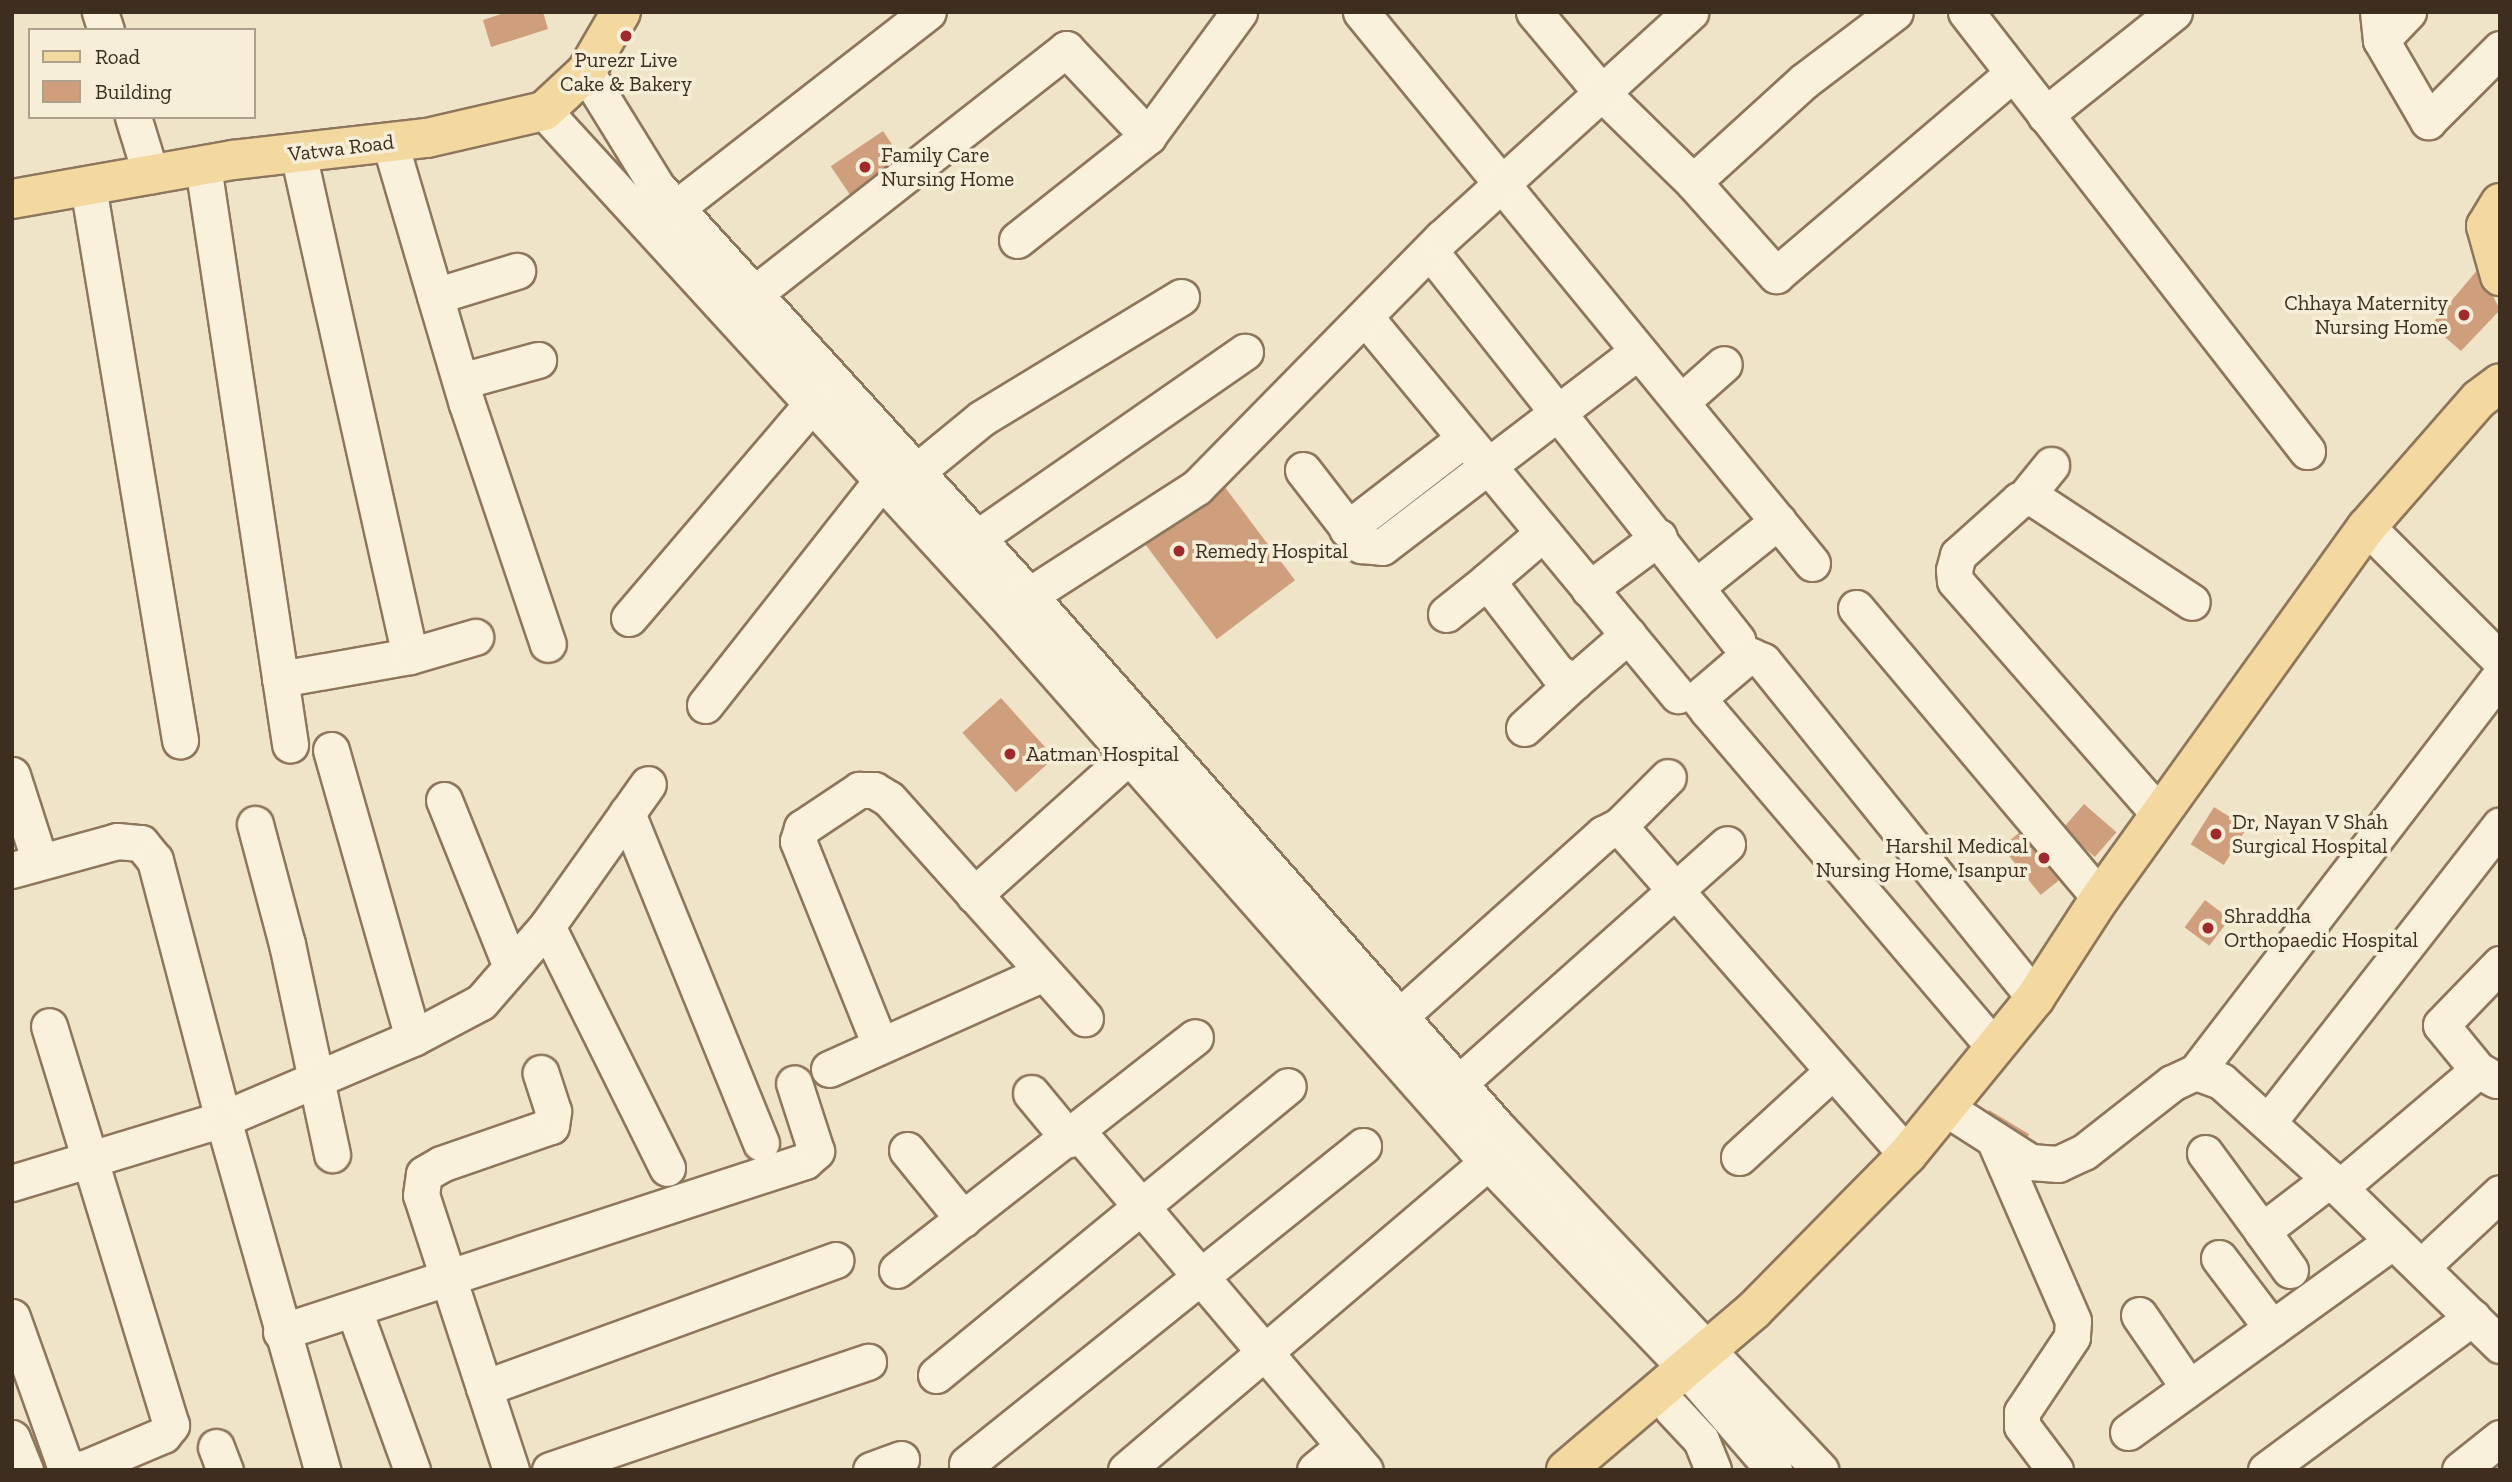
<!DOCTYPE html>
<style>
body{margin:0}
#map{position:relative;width:2512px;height:1482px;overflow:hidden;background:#f0e4c8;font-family:"Zilla Slab",serif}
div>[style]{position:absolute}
.building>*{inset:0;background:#cf9f7d;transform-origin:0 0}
.roads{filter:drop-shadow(2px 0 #8d765c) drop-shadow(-2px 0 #8d765c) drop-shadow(0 2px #8d765c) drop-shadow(0 -2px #8d765c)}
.minor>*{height:35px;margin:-17.5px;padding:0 17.5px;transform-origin:17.5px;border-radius:17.5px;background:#faf1dc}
.major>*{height:38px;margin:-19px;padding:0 19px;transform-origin:19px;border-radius:19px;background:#f3d9a0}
.dots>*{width:19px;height:19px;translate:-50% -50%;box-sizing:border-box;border:4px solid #f7eed8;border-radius:50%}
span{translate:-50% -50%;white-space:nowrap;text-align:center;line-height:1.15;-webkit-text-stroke:7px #f7eed8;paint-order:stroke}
.poi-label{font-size:21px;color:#3d2e20}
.left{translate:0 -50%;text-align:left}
.right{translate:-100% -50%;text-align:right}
.street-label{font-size:21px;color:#3d2e20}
.frame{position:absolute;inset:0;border:14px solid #3d2e20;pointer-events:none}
.legend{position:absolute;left:28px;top:28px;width:228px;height:91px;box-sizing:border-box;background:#f7eed8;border:2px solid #ada18e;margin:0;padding:9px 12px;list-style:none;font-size:21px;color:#3d2e20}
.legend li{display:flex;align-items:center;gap:14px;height:35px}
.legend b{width:35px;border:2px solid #ada18e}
</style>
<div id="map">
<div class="building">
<div style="clip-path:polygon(507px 12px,543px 12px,548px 29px,491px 47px,483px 20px)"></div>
<div style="left:883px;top:131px;width:34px;height:63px;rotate:56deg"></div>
<div style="clip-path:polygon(2479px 268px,2500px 310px,2461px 351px,2431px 325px)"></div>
<div style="left:1215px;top:474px;width:133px;height:98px;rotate:53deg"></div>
<div style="left:1001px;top:698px;width:80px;height:52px;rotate:48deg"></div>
<div style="left:2084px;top:804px;width:43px;height:33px;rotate:41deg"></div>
<div style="left:2214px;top:807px;width:39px;height:44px;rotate:32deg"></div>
<div style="left:2025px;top:828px;width:62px;height:30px;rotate:51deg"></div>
<div style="left:2205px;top:900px;width:31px;height:34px;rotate:37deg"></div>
<div style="left:1989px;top:1110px;width:47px;height:20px;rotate:31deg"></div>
</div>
<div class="roads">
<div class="minor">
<div style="left:100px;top:12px;width:19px;rotate:72deg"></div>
<div style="left:1361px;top:12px;width:712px;rotate:50.7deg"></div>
<div style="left:1534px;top:12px;width:106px;rotate:50deg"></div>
<div style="left:1602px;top:93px;width:127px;rotate:44.4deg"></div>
<div style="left:1693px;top:182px;width:125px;rotate:48.3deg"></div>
<div style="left:1776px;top:275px;width:311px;rotate:-40.4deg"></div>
<div style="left:1966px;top:12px;width:556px;rotate:52.16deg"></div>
<div style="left:2378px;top:12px;width:28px;rotate:84deg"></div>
<div style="left:2381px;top:40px;width:94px;rotate:59.9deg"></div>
<div style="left:2428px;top:121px;width:102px;rotate:-45deg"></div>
<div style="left:2381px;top:40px;width:39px;rotate:-46deg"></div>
<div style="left:586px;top:72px;width:135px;rotate:58.3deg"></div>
<div style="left:657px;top:187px;width:549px;rotate:47.66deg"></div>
<div style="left:1027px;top:593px;width:713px;rotate:48.64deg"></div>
<div style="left:1498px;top:1128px;width:470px;rotate:46.7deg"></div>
<div style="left:544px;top:111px;width:682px;rotate:47.56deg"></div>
<div style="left:1004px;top:614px;width:712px;rotate:48.59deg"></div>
<div style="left:1475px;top:1148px;width:305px;rotate:46.2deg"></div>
<div style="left:1686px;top:1368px;width:135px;rotate:49.2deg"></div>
<div style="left:2045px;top:115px;width:165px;rotate:-38.6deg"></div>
<div style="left:133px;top:117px;width:61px;rotate:72.8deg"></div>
<div style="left:390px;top:143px;width:272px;rotate:73.6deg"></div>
<div style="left:467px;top:404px;width:253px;rotate:71.4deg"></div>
<div style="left:298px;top:153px;width:515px;rotate:77.45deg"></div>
<div style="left:203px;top:166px;width:585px;rotate:81.44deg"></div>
<div style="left:1693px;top:182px;width:150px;rotate:-42.3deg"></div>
<div style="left:1804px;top:81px;width:114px;rotate:-37.2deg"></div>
<div style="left:88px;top:186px;width:562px;rotate:80.57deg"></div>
<div style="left:676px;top:208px;width:319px;rotate:-37.9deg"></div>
<div style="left:1017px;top:240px;width:167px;rotate:-38.4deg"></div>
<div style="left:1148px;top:136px;width:154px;rotate:-53.7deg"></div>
<div style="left:1430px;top:251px;width:496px;rotate:51.7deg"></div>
<div style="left:754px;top:294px;width:397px;rotate:-38.1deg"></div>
<div style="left:1066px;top:49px;width:120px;rotate:46.7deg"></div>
<div style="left:435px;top:296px;width:86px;rotate:-17deg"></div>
<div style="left:1365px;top:317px;width:491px;rotate:50.4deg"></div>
<div style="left:461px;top:381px;width:80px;rotate:-15.3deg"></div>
<div style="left:1681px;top:402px;width:57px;rotate:-41.5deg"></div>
<div style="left:1303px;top:470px;width:95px;rotate:52.3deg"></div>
<div style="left:1361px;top:545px;width:21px;rotate:5deg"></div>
<div style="left:1382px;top:547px;width:322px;rotate:-37.4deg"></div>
<div style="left:916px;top:472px;width:85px;rotate:-39.3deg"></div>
<div style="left:982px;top:418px;width:233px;rotate:-31.3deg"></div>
<div style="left:2026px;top:496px;width:40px;rotate:-51deg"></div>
<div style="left:1347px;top:529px;width:148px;rotate:-37.6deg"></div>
<div style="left:1543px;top:533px;width:74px;rotate:139.4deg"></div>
<div style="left:1487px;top:581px;width:115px;rotate:52.4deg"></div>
<div style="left:1557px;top:672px;width:20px;rotate:30deg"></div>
<div style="left:1574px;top:682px;width:72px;rotate:-41deg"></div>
<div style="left:2375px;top:535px;width:177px;rotate:45deg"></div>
<div style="left:974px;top:540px;width:330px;rotate:-34.8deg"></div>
<div style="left:1697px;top:586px;width:104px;rotate:-38.7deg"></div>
<div style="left:1589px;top:589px;width:87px;rotate:-36.6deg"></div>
<div style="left:1011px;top:607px;width:221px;rotate:-32.8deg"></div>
<div style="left:1197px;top:487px;width:349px;rotate:-45.5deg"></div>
<div style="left:1442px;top:238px;width:336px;rotate:-42.3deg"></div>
<div style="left:1856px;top:608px;width:379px;rotate:49.9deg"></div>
<div style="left:1446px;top:614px;width:53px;rotate:-38.8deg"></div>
<div style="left:629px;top:618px;width:282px;rotate:-49.5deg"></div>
<div style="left:280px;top:679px;width:132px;rotate:-10deg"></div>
<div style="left:410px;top:656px;width:68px;rotate:-16.3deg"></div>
<div style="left:705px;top:705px;width:285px;rotate:-51.8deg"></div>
<div style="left:1524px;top:728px;width:68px;rotate:-42.6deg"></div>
<div style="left:331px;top:750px;width:299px;rotate:74.1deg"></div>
<div style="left:12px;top:775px;width:91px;rotate:72.2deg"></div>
<div style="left:444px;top:800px;width:180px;rotate:68.1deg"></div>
<div style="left:627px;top:813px;width:356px;rotate:67.9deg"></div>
<div style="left:2160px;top:815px;width:311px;rotate:-131.2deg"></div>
<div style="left:1955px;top:581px;width:11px;rotate:-95deg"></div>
<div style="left:1954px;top:570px;width:16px;rotate:-75deg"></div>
<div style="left:1958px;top:555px;width:82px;rotate:-42deg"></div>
<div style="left:2019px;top:500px;width:13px;rotate:-13deg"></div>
<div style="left:2032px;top:497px;width:191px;rotate:33.3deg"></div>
<div style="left:255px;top:824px;width:124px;rotate:75.1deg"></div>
<div style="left:287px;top:944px;width:215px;rotate:77.9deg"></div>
<div style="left:1619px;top:826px;width:69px;rotate:-45deg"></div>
<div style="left:12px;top:870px;width:109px;rotate:-15.4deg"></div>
<div style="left:117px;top:841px;width:24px;rotate:5deg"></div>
<div style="left:141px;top:843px;width:22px;rotate:51deg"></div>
<div style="left:155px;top:860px;width:268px;rotate:75.3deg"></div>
<div style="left:223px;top:1119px;width:207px;rotate:-23.1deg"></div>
<div style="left:413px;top:1038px;width:77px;rotate:-27.9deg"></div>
<div style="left:481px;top:1002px;width:101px;rotate:-49deg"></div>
<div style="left:547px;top:926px;width:174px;rotate:-54.6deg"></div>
<div style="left:974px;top:895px;width:208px;rotate:-41.9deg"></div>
<div style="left:547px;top:926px;width:270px;rotate:63.6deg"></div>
<div style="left:1400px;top:1016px;width:273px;rotate:-41.9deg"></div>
<div style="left:1603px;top:834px;width:18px;rotate:-27deg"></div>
<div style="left:1619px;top:826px;width:437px;rotate:48.8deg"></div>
<div style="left:880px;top:1045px;width:220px;rotate:-111.9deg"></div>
<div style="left:798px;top:841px;width:14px;rotate:-73deg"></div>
<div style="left:802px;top:828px;width:69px;rotate:-33.7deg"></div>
<div style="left:859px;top:790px;width:15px"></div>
<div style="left:874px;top:790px;width:17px;rotate:31deg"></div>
<div style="left:889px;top:799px;width:294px;rotate:48.2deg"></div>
<div style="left:1995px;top:1048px;width:443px;rotate:-130.4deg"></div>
<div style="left:1708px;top:711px;width:10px;rotate:-127deg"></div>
<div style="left:1702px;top:703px;width:9px;rotate:-84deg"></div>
<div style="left:1703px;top:694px;width:54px;rotate:-40.5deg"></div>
<div style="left:1744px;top:659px;width:8px;rotate:-23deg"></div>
<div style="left:1751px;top:656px;width:13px;rotate:23deg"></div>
<div style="left:1763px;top:661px;width:433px;rotate:51.1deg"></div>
<div style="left:829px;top:1069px;width:235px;rotate:-24.1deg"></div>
<div style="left:2196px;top:1072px;width:499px;rotate:-52.5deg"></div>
<div style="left:2496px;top:1080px;width:21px;rotate:-151deg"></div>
<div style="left:2478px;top:1070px;width:58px;rotate:-129.4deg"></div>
<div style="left:2441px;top:1025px;width:85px;rotate:-46deg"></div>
<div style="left:1459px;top:1083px;width:359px;rotate:-41.7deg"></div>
<div style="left:1031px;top:1093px;width:60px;rotate:50.4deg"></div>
<div style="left:1946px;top:1108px;width:100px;rotate:32.7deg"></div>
<div style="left:2030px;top:1162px;width:28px;rotate:4deg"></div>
<div style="left:2058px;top:1164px;width:29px;rotate:-25deg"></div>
<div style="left:2084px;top:1152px;width:112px;rotate:-38.1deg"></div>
<div style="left:2172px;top:1083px;width:26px;rotate:-25deg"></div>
<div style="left:2196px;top:1072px;width:27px;rotate:20deg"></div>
<div style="left:2221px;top:1081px;width:147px;rotate:42deg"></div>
<div style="left:2330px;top:1179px;width:238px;rotate:44.3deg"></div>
<div style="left:2269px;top:1121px;width:375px;rotate:-52deg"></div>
<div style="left:1078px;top:1132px;width:443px;rotate:49.7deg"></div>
<div style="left:1994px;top:1139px;width:198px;rotate:66.5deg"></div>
<div style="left:2073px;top:1321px;width:16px;rotate:94deg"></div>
<div style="left:2072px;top:1337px;width:90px;rotate:123.7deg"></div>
<div style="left:2022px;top:1412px;width:14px;rotate:90deg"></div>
<div style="left:2022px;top:1426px;width:55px;rotate:53.1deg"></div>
<div style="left:907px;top:1150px;width:89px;rotate:50.9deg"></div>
<div style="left:2205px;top:1153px;width:97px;rotate:53.8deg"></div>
<div style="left:2262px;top:1231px;width:86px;rotate:-37.4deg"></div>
<div style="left:1739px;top:1157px;width:127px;rotate:-42.5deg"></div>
<div style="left:12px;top:1183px;width:220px;rotate:-16.9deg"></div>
<div style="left:223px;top:1119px;width:365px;rotate:74.2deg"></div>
<div style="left:2339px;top:1188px;width:182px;rotate:-40.3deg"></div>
<div style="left:2262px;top:1231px;width:48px;rotate:54.3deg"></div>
<div style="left:2219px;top:1258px;width:88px;rotate:52.9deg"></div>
<div style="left:2421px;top:1267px;width:108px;rotate:-43.1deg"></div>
<div style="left:897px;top:1270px;width:378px;rotate:-38deg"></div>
<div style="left:354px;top:1310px;width:170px;rotate:70.1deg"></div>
<div style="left:2139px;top:1315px;width:88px;rotate:55.6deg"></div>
<div style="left:12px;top:1317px;width:152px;rotate:70.4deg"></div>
<div style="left:63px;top:1460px;width:13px;rotate:45deg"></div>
<div style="left:72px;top:1469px;width:13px;rotate:-4deg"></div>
<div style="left:85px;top:1468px;width:85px;rotate:-22.9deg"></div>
<div style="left:163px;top:1435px;width:13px;rotate:-51deg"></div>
<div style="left:171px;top:1425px;width:417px;rotate:-107deg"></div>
<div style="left:281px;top:1332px;width:551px;rotate:-18.07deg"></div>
<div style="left:805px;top:1161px;width:15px;rotate:-42deg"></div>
<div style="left:816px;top:1151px;width:71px;rotate:-107.9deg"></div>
<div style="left:936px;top:1375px;width:455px;rotate:-39.4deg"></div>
<div style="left:484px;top:1388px;width:374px;rotate:-20deg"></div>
<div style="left:1672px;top:1409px;width:42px;rotate:46.9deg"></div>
<div style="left:1701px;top:1440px;width:32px;rotate:68deg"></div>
<div style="left:2128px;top:1432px;width:327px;rotate:-35.8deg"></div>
<div style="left:12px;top:1438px;width:35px;rotate:68deg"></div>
<div style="left:216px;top:1447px;width:25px;rotate:69deg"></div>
<div style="left:967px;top:1464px;width:508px;rotate:-38.77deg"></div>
<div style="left:511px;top:1470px;width:289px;rotate:-108.1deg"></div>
<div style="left:421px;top:1195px;width:21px;rotate:-82deg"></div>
<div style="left:424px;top:1174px;width:20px;rotate:-30deg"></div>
<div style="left:441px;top:1164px;width:116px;rotate:-19.1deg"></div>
<div style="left:551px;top:1126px;width:15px;rotate:-82deg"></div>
<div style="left:553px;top:1111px;width:40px;rotate:-108deg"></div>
<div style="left:550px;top:1470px;width:336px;rotate:-18.8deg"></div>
<div style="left:871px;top:1470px;width:32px;rotate:-20deg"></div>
<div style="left:1126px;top:1470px;width:475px;rotate:-40.4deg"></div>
<div style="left:1315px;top:1470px;width:38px;rotate:-40deg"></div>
<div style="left:2266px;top:1470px;width:257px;rotate:-36.5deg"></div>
<div style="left:2460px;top:1470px;width:51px;rotate:-38.7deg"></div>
</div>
<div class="major">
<div style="left:12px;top:199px;width:224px;rotate:-10deg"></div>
<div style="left:233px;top:160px;width:195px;rotate:-6.5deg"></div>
<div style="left:427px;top:138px;width:120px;rotate:-13deg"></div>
<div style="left:544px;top:111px;width:57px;rotate:-42.9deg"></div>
<div style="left:586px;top:72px;width:69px;rotate:-59.7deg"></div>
<div style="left:2500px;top:203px;width:27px;rotate:121deg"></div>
<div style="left:2486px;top:226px;width:52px;rotate:74.4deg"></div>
<div style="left:1566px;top:1470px;width:247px;rotate:-40.4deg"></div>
<div style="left:1754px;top:1310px;width:218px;rotate:-45.4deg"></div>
<div style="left:1907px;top:1155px;width:203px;rotate:-50.8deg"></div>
<div style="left:2035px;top:998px;width:119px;rotate:-57deg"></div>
<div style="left:2100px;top:898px;width:456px;rotate:-54.3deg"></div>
<div style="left:2366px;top:528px;width:171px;rotate:-48.8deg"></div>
<div style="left:2479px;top:399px;width:26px;rotate:-37deg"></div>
</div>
</div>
<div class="dots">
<div style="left:626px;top:36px;background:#9e2a2b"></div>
<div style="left:865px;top:167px;background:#9e2a2b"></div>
<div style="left:2464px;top:315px;background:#9e2a2b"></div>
<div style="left:1179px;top:551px;background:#9e2a2b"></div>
<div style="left:1010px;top:754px;background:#9e2a2b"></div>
<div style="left:2216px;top:834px;background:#9e2a2b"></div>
<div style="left:2044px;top:858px;background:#9e2a2b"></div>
<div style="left:2208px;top:928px;background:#9e2a2b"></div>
</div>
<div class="poi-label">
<span style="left:626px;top:72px">Purezr Live<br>Cake &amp; Bakery</span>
<span class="left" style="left:881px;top:167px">Family Care<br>Nursing Home</span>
<span class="right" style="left:2448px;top:315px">Chhaya Maternity<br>Nursing Home</span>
<span class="left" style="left:1195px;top:551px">Remedy Hospital</span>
<span class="left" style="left:1026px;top:754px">Aatman Hospital</span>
<span class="left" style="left:2232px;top:834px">Dr, Nayan V Shah<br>Surgical Hospital</span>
<span class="right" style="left:2028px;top:858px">Harshil Medical<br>Nursing Home, Isanpur</span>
<span class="left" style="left:2224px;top:928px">Shraddha<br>Orthopaedic Hospital</span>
</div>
<div class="street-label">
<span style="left:341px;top:148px;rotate:-7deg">Vatwa Road</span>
</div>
<div class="frame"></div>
<ul class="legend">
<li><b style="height:9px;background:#f3d9a0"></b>Road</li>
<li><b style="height:19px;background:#cf9f7d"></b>Building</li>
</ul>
</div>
